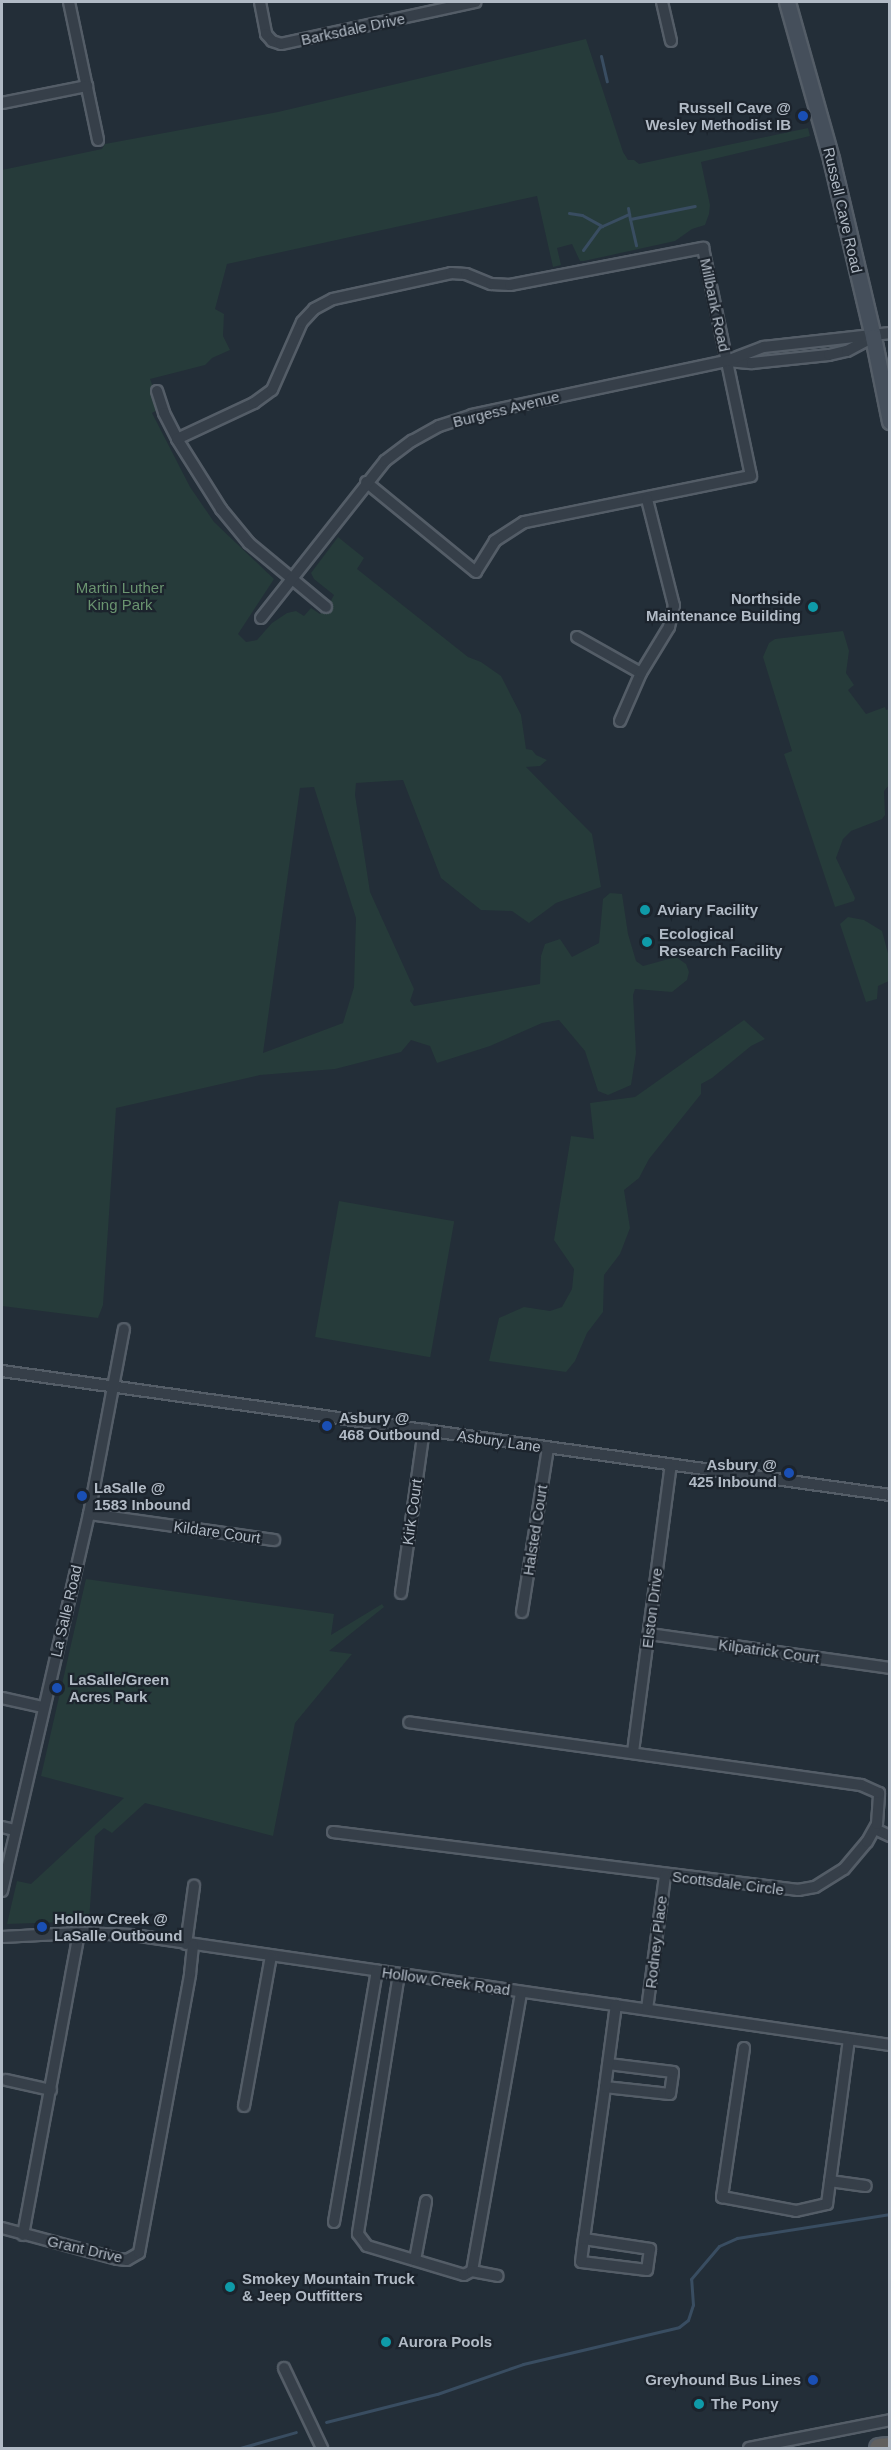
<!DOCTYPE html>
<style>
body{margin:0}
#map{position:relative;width:891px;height:2450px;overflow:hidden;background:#232e38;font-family:Arial,sans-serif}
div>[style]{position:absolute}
.green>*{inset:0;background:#263b3a;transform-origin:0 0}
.stream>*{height:3px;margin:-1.5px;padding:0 1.5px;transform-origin:1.5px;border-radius:1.5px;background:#394d61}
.roads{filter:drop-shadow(2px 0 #545d67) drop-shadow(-2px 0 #545d67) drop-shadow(0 2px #545d67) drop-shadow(0 -2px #545d67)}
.minor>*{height:10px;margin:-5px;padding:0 5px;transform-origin:5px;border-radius:5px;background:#363f49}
.secondary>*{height:15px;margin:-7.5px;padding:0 7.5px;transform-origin:7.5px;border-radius:7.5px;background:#454f5b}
.trunk>*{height:18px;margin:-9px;padding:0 9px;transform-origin:9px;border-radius:9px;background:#61605e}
.dots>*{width:16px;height:16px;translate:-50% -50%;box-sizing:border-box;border:3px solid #1c242d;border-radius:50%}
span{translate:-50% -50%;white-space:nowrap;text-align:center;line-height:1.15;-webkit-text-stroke:4.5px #1c242d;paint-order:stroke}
.street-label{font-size:15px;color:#b1bac5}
.poi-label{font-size:15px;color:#b1bac5;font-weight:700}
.right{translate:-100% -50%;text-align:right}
.left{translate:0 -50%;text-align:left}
.park-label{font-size:15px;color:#6a9470}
.frame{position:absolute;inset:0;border:3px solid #b1bac5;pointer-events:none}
</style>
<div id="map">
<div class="green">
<div style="clip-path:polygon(evenodd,586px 39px,623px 152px,628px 160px,634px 160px,639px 164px,808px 128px,810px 136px,701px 162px,710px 205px,709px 214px,705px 225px,692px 229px,675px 241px,584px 261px,580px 261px,572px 244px,557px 248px,561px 265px,553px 267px,537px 196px,227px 264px,215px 309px,224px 314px,223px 336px,230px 350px,212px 358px,205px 365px,150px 379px,161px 408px,152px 413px,190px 487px,214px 522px,274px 579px,238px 634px,246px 642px,257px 640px,272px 623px,287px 613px,296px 611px,304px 616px,311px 608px,320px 614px,327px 608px,334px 595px,314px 579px,311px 573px,338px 537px,364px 558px,357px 569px,468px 657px,481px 662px,501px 676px,521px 715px,526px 749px,532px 750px,536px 755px,547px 760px,540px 766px,526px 767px,592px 834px,601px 887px,556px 903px,529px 923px,512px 911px,481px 910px,441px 878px,403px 780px,356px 783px,355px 795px,370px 892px,414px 989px,410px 1001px,414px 1006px,540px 984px,541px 956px,545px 944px,560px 939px,572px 957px,599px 943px,603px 899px,610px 893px,622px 894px,628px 934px,636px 961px,643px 966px,676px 957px,686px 964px,689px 972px,687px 980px,672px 992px,635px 989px,633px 995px,636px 1053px,631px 1085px,608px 1095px,598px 1091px,585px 1051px,559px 1020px,542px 1023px,490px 1046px,437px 1063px,430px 1046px,411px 1040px,401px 1052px,335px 1069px,260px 1075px,116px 1108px,103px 1305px,98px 1318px,2px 1306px,2px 170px,102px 149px,105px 144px,278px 112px,586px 39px,314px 787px,356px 918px,354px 987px,343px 1023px,263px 1053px,300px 788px,314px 787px)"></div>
<div style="clip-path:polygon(843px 631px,849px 651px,846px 673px,854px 685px,848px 690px,866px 714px,885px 707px,886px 710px,889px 709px,890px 784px,884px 791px,885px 815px,882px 819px,851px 831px,843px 839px,836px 858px,855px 898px,854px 901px,835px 907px,784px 754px,792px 751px,763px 657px,769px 643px,775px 639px)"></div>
<div style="clip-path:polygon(848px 917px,864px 920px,882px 931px,889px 957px,889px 981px,878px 986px,877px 999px,866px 1002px,840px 924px)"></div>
<div style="clip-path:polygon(744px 1020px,765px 1039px,751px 1046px,712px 1078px,701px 1084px,701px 1094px,649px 1159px,639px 1178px,624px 1190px,630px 1228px,620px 1254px,604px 1275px,603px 1312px,587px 1333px,575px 1361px,566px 1372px,489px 1361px,499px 1318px,524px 1307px,550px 1311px,562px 1307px,572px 1289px,574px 1269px,554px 1240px,571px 1136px,594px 1139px,590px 1103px,635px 1097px)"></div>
<div style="left:339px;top:1201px;width:117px;height:138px;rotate:10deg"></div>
<div style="clip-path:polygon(86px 1579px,334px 1614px,331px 1635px,382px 1604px,384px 1607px,329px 1651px,352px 1654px,295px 1723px,273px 1836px,145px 1803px,112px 1833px,104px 1828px,95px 1836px,89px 1921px,7px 1924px,17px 1881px,31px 1884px,124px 1798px,41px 1776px)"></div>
</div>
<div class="stream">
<div style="left:601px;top:56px;width:26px;rotate:77deg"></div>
<div style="left:628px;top:208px;width:11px;rotate:80deg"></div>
<div style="left:630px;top:219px;width:66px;rotate:-11.3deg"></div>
<div style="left:569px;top:213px;width:13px;rotate:9deg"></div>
<div style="left:582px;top:215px;width:23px;rotate:29deg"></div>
<div style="left:630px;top:219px;width:27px;rotate:77deg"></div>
<div style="left:583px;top:250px;width:29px;rotate:-54deg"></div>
<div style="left:600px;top:227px;width:32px;rotate:-24deg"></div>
<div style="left:326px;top:2422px;width:114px;rotate:-14.2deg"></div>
<div style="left:437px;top:2394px;width:91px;rotate:-19.2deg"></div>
<div style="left:523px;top:2364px;width:160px;rotate:-13.3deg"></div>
<div style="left:679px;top:2327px;width:11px;rotate:-38deg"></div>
<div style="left:688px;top:2320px;width:16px;rotate:-72deg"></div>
<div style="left:693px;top:2305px;width:26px;rotate:-94deg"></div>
<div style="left:691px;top:2279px;width:43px;rotate:-49.7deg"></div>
<div style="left:719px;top:2246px;width:20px;rotate:-24deg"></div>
<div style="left:737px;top:2238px;width:155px;rotate:-8.9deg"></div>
<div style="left:240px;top:2448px;width:58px;rotate:-15.9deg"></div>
</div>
<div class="roads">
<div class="minor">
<div style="left:69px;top:2px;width:141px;rotate:78.1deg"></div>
<div style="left:260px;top:2px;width:33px;rotate:79deg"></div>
<div style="left:266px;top:34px;width:9px;rotate:49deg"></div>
<div style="left:272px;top:41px;width:9px;rotate:18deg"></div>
<div style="left:281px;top:44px;width:199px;rotate:-12.2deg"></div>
<div style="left:662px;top:2px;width:40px;rotate:77deg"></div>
<div style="left:2px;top:103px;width:87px;rotate:-11.3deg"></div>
<div style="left:727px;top:361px;width:25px;rotate:5deg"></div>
<div style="left:752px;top:363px;width:77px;rotate:-5.9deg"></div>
<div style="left:829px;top:355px;width:18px;rotate:-13deg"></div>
<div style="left:847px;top:351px;width:26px;rotate:-28deg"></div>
<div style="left:157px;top:391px;width:23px;rotate:72deg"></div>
<div style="left:164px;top:413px;width:29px;rotate:63deg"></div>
<div style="left:177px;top:439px;width:83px;rotate:57.8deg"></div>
<div style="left:221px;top:509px;width:44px;rotate:50.5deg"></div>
<div style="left:249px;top:543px;width:100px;rotate:39.7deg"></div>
<div style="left:177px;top:439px;width:85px;rotate:-25.1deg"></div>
<div style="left:254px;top:403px;width:22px;rotate:-36deg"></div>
<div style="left:272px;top:390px;width:74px;rotate:-66.2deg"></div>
<div style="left:302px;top:322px;width:18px;rotate:-47deg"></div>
<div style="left:314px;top:309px;width:21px;rotate:-28deg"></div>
<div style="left:333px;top:299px;width:121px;rotate:-12.4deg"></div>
<div style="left:451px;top:273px;width:15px;rotate:4deg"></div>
<div style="left:466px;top:274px;width:27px;rotate:22deg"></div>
<div style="left:491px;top:284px;width:19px;rotate:3deg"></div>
<div style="left:510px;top:285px;width:197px;rotate:-10.9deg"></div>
<div style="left:703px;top:248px;width:233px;rotate:78.1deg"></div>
<div style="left:751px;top:476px;width:232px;rotate:168.5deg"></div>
<div style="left:524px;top:522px;width:35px;rotate:147deg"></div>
<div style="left:495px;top:541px;width:36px;rotate:122deg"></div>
<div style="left:476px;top:572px;width:142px;rotate:-140.7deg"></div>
<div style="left:261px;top:618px;width:200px;rotate:-51.7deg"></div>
<div style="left:385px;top:461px;width:34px;rotate:-37deg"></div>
<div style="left:412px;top:441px;width:31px;rotate:-29deg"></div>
<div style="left:439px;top:426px;width:35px;rotate:-18deg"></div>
<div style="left:472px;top:415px;width:261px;rotate:-12deg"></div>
<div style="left:727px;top:361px;width:40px;rotate:-21deg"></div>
<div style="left:764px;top:347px;width:127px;rotate:-6.3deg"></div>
<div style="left:577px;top:637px;width:73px;rotate:29.4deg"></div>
<div style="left:620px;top:721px;width:52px;rotate:-66.4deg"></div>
<div style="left:641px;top:673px;width:54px;rotate:-58.7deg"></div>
<div style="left:669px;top:627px;width:22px;rotate:-77deg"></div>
<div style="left:674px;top:606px;width:110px;rotate:-104.2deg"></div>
<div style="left:2px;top:1371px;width:897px;rotate:7.95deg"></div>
<div style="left:89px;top:1514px;width:187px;rotate:8deg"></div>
<div style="left:401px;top:1593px;width:165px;rotate:-82deg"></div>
<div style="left:522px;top:1612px;width:166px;rotate:-81deg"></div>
<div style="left:649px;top:1634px;width:243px;rotate:8deg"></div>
<div style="left:2px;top:1698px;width:42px;rotate:12.4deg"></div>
<div style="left:633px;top:1752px;width:290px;rotate:-82.5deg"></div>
<div style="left:2px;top:1827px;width:12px;rotate:14deg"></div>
<div style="left:875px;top:1829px;width:17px;rotate:25deg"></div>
<div style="left:333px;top:1832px;width:469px;rotate:7.1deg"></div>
<div style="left:798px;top:1890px;width:17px;rotate:-10deg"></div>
<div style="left:815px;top:1887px;width:34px;rotate:-32deg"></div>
<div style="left:844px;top:1869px;width:35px;rotate:-50deg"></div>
<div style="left:867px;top:1842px;width:21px;rotate:-61deg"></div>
<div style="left:877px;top:1824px;width:31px;rotate:-86deg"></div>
<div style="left:879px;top:1793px;width:20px;rotate:-156deg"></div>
<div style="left:861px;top:1785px;width:456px;rotate:-172.1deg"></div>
<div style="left:2px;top:1891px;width:387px;rotate:-77deg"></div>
<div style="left:89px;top:1514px;width:188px;rotate:-79.3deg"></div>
<div style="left:2px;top:1937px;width:77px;rotate:-3deg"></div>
<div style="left:79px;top:1933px;width:54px;rotate:2.1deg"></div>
<div style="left:133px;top:1935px;width:765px;rotate:8.27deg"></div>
<div style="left:186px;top:1944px;width:59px;rotate:-82.1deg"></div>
<div style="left:399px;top:1974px;width:263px;rotate:99deg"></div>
<div style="left:358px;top:2234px;width:15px;rotate:53deg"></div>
<div style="left:367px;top:2246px;width:101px;rotate:16.6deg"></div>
<div style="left:464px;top:2275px;width:9px;rotate:-27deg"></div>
<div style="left:472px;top:2271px;width:283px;rotate:-80deg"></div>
<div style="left:647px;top:2009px;width:135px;rotate:-82.3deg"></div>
<div style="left:744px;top:2048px;width:151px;rotate:98.4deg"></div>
<div style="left:722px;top:2197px;width:75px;rotate:10.7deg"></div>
<div style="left:796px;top:2211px;width:32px;rotate:-13deg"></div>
<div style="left:827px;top:2204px;width:166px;rotate:-82.4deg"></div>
<div style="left:6px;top:2080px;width:46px;rotate:12.5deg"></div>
<div style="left:605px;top:2087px;width:65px;rotate:6.1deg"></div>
<div style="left:670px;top:2094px;width:22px;rotate:-82deg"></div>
<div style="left:673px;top:2072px;width:65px;rotate:-173deg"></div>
<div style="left:244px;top:2106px;width:152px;rotate:-79.8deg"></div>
<div style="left:830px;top:2181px;width:36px;rotate:8deg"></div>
<div style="left:334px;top:2222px;width:255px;rotate:-80.3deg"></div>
<div style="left:2px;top:2228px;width:120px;rotate:15deg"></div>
<div style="left:118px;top:2259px;width:9px;rotate:6deg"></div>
<div style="left:127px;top:2260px;width:14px;rotate:-30deg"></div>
<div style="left:139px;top:2253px;width:284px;rotate:-79.6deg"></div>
<div style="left:190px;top:1974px;width:29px;rotate:-84deg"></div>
<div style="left:23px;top:2235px;width:307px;rotate:-79.5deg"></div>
<div style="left:584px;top:2239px;width:67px;rotate:8.6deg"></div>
<div style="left:650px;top:2249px;width:21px;rotate:98deg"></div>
<div style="left:647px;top:2270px;width:66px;rotate:-173.1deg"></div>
<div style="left:581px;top:2262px;width:23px;rotate:-83deg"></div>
<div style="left:584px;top:2239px;width:153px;rotate:-82.1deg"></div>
<div style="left:605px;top:2087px;width:83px;rotate:-82.4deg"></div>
<div style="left:415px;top:2260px;width:60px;rotate:-79.4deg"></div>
<div style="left:472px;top:2271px;width:26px;rotate:11deg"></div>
<div style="left:284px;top:2368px;width:89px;rotate:64.6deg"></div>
<div style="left:749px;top:2448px;width:144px;rotate:-11.2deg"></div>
</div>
<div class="secondary">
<div style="left:787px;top:2px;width:163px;rotate:74.3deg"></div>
<div style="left:831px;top:159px;width:183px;rotate:76.7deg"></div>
<div style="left:873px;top:337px;width:86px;rotate:78.6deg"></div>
</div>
<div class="trunk">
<div style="left:879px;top:2448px;width:11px;rotate:-5deg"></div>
</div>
</div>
<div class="dots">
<div style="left:803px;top:116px;background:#1a4fb4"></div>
<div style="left:813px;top:607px;background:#0f9aa8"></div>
<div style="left:645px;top:910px;background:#0f9aa8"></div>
<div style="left:647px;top:942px;background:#0f9aa8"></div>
<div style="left:327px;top:1426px;background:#1a4fb4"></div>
<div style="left:789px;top:1473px;background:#1a4fb4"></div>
<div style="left:82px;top:1496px;background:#1a4fb4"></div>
<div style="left:57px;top:1688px;background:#1a4fb4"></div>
<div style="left:42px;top:1927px;background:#1a4fb4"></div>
<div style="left:230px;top:2287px;background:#0f9aa8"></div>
<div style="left:386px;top:2342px;background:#0f9aa8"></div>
<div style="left:813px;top:2380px;background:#1a4fb4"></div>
<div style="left:699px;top:2404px;background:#0f9aa8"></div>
</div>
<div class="street-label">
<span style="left:353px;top:29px;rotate:-12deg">Barksdale Drive</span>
<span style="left:843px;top:210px;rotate:77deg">Russell Cave Road</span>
<span style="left:715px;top:305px;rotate:78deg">Millbank Road</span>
<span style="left:506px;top:409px;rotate:-14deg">Burgess Avenue</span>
<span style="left:499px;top:1441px;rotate:8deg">Asbury Lane</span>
<span style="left:412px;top:1512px;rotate:-82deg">Kirk Court</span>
<span style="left:535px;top:1530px;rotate:-81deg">Halsted Court</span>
<span style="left:217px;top:1532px;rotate:8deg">Kildare Court</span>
<span style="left:652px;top:1608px;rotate:-83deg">Elston Drive</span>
<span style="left:66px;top:1611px;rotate:-77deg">La Salle Road</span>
<span style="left:769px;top:1651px;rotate:8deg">Kilpatrick Court</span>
<span style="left:728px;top:1883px;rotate:7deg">Scottsdale Circle</span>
<span style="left:656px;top:1942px;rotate:-83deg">Rodney Place</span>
<span style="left:446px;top:1981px;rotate:8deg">Hollow Creek Road</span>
<span style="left:85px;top:2249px;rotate:13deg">Grant Drive</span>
</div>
<div class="poi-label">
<span class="right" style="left:791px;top:116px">Russell Cave @<br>Wesley Methodist IB</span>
<span class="right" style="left:801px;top:607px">Northside<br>Maintenance Building</span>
<span class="left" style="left:657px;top:910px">Aviary Facility</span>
<span class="left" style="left:659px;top:942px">Ecological<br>Research Facility</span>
<span class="left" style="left:339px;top:1426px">Asbury @<br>468 Outbound</span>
<span class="right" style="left:777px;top:1473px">Asbury @<br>425 Inbound</span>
<span class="left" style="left:94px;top:1496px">LaSalle @<br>1583 Inbound</span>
<span class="left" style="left:69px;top:1688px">LaSalle/Green<br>Acres Park</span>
<span class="left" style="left:54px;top:1927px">Hollow Creek @<br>LaSalle Outbound</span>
<span class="left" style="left:242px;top:2287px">Smokey Mountain Truck<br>&amp; Jeep Outfitters</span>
<span class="left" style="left:398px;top:2342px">Aurora Pools</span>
<span class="right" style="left:801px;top:2380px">Greyhound Bus Lines</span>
<span class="left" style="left:711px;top:2404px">The Pony</span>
</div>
<div class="park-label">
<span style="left:120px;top:596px">Martin Luther<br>King Park</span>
</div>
<div class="frame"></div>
</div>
